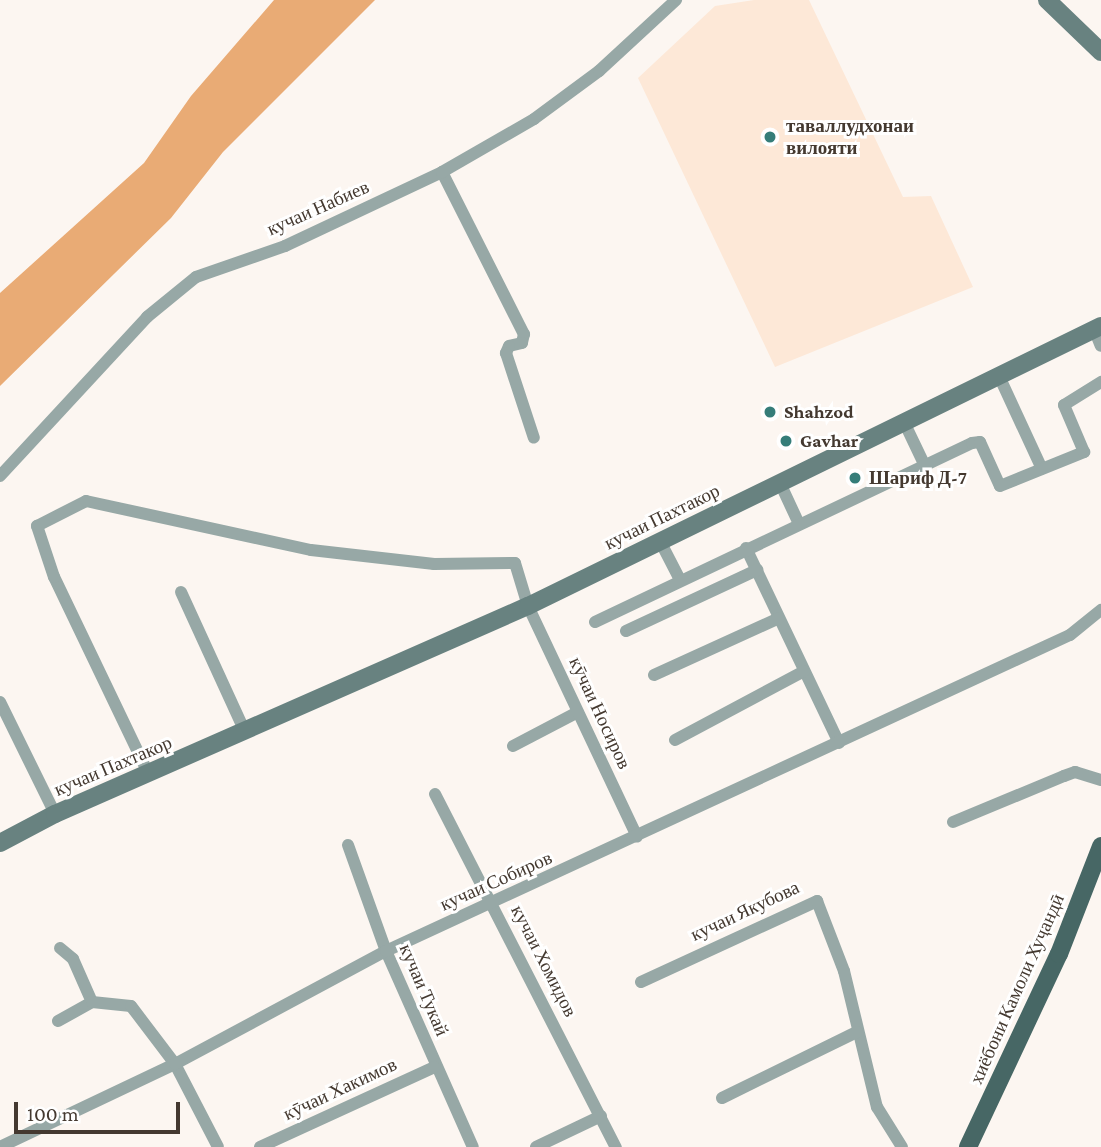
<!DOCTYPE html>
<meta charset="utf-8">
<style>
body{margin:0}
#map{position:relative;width:1101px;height:1147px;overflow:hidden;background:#fcf6f1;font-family:"Crimson Pro",serif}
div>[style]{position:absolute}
.built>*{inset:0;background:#fde8d7}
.water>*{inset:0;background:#e9ab75}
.minor>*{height:12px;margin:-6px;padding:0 6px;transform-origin:6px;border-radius:6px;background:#97a8a6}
.secondary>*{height:18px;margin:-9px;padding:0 9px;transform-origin:9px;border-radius:9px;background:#688280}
.primary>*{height:18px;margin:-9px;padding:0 9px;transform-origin:9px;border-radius:9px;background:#476765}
.dots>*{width:19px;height:19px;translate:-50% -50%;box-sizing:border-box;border:4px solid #fff;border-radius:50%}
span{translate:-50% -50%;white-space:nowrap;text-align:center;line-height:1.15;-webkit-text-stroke:6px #fff;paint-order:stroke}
.poi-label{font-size:19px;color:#443930;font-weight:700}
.left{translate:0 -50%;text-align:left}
.street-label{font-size:19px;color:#443930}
.scale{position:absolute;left:14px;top:1102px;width:166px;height:32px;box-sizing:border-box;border:4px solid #443930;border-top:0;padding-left:9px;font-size:21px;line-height:24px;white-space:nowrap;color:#443930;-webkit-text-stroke:5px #fff;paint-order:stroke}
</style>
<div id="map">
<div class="built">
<div style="clip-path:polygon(754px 0,809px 0,903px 197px,931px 196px,973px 287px,775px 367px,638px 78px,715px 6px)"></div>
</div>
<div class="water">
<div style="clip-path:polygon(274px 0,375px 0,223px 152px,171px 218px,0 386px,0 293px,144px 163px,191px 96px)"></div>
</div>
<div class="minor">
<div style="left:442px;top:172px;width:182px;rotate:63.2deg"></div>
<div style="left:524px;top:334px;width:9px;rotate:103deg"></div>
<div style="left:522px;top:343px;width:13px;rotate:167deg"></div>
<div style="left:509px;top:346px;width:8px;rotate:113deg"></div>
<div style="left:506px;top:353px;width:89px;rotate:71.8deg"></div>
<div style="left:1094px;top:329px;width:18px;rotate:68deg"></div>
<div style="left:999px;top:376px;width:102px;rotate:65.2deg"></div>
<div style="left:904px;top:422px;width:47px;rotate:64.5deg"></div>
<div style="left:0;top:476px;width:217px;rotate:-47.2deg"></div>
<div style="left:147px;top:317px;width:63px;rotate:-39.2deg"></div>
<div style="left:196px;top:277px;width:94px;rotate:-19.2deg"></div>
<div style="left:285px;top:246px;width:174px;rotate:-25.2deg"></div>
<div style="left:442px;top:172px;width:106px;rotate:-29.9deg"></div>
<div style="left:534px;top:119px;width:81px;rotate:-36.4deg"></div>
<div style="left:599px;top:71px;width:105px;rotate:-42.7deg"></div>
<div style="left:780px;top:483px;width:45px;rotate:65.1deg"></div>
<div style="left:660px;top:541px;width:42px;rotate:62.8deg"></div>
<div style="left:746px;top:548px;width:216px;rotate:64.5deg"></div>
<div style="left:181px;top:592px;width:154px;rotate:65.4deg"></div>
<div style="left:595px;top:622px;width:417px;rotate:-25.4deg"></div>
<div style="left:972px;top:443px;width:8px;rotate:-7deg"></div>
<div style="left:980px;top:442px;width:48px;rotate:65.6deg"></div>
<div style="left:1000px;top:486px;width:91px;rotate:-22deg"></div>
<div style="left:1084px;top:452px;width:51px;rotate:-113.1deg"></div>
<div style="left:1064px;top:405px;width:44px;rotate:-31.9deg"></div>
<div style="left:626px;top:631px;width:145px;rotate:-25deg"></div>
<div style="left:654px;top:675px;width:137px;rotate:-24.5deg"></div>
<div style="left:0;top:702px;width:125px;rotate:63.8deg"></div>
<div style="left:675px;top:740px;width:146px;rotate:-28.1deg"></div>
<div style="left:513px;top:746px;width:73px;rotate:-27.6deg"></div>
<div style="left:149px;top:775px;width:220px;rotate:-115.6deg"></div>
<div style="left:54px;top:577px;width:54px;rotate:-108.4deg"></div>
<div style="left:37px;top:526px;width:55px;rotate:-27deg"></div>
<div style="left:86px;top:501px;width:230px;rotate:12.3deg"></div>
<div style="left:311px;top:550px;width:124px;rotate:6.5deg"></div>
<div style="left:434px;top:564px;width:81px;rotate:-0.7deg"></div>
<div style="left:515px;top:563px;width:45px;rotate:73.2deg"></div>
<div style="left:528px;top:606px;width:255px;rotate:64.7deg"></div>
<div style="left:435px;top:794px;width:397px;rotate:62.9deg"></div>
<div style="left:953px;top:822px;width:120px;rotate:-22.5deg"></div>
<div style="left:1064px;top:776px;width:12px;rotate:-20deg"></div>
<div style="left:1075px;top:772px;width:27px;rotate:17deg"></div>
<div style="left:348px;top:845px;width:113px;rotate:70.3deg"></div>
<div style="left:386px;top:951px;width:214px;rotate:66.1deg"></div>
<div style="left:60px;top:948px;width:17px;rotate:40deg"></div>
<div style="left:73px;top:959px;width:47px;rotate:66.2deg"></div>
<div style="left:641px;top:982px;width:194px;rotate:-24.7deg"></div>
<div style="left:817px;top:901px;width:75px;rotate:68.9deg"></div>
<div style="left:844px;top:971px;width:140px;rotate:76.4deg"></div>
<div style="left:877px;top:1107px;width:47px;rotate:58deg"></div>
<div style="left:58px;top:1021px;width:39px;rotate:-29deg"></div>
<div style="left:92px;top:1002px;width:39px;rotate:6deg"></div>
<div style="left:131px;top:1006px;width:73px;rotate:52.8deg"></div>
<div style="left:175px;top:1064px;width:93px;rotate:62.6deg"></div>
<div style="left:722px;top:1098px;width:150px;rotate:-26.1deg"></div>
<div style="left:0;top:1147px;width:194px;rotate:-25.4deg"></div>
<div style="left:175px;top:1064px;width:239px;rotate:-28.2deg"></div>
<div style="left:386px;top:951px;width:753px;rotate:-24.8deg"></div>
<div style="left:1070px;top:635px;width:40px;rotate:-39deg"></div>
<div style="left:260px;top:1147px;width:192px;rotate:-24.6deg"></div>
<div style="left:536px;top:1147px;width:72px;rotate:-25.5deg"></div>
</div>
<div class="secondary">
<div style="left:1047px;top:0;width:75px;rotate:43.9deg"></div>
<div style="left:0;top:843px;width:62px;rotate:-27.8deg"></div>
<div style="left:55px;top:814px;width:517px;rotate:-23.74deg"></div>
<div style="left:528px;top:606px;width:638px;rotate:-26.04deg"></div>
</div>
<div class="primary">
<div style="left:968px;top:1147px;width:213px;rotate:-64.8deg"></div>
<div style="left:1059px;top:954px;width:116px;rotate:-68.7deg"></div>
</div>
<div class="dots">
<div style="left:770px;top:137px;background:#357d79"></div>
<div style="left:770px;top:412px;background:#357d79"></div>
<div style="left:786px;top:441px;background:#357d79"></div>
<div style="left:855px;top:478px;background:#357d79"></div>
</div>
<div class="poi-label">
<span class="left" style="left:786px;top:137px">таваллудхонаи<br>вилояти</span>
<span class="left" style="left:784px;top:412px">Shahzod</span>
<span class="left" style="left:800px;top:441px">Gavhar</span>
<span class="left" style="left:869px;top:478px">Шариф Д-7</span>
</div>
<div class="street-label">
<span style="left:318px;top:208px;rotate:-24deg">кучаи Набиев</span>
<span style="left:662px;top:517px;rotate:-26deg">кучаи Пахтакор</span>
<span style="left:600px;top:713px;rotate:65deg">кӯчаи Носиров</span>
<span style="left:113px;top:766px;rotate:-23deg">кучаи Пахтакор</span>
<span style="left:496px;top:881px;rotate:-24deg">кучаи Собиров</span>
<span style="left:745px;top:911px;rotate:-25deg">кучаи Якубова</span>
<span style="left:544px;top:961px;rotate:63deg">кучаи Хомидов</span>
<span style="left:1017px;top:989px;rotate:-66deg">хиёбони Камоли Хуҷандӣ</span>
<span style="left:424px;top:990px;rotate:67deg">кучаи Тукай</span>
<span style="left:340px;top:1089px;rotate:-25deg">кӯчаи Хакимов</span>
</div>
<div class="scale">100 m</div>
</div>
